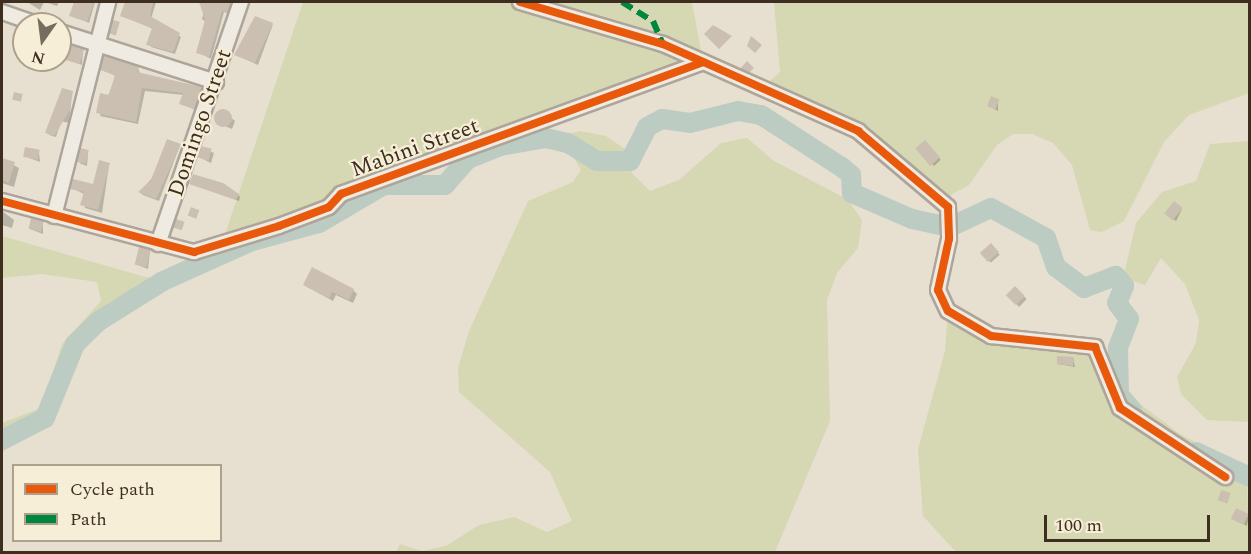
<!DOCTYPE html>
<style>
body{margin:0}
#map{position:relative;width:1251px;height:554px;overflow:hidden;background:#e7e0d1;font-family:Spectral,serif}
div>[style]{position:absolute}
.green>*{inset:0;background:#d6d7b3}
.shadow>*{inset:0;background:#0003;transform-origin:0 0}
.river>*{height:20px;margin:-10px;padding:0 10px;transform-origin:10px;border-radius:10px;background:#bcccc2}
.building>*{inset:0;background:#cbbfb2;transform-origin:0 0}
.round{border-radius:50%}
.roads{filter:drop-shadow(2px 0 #ada599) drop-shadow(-2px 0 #ada599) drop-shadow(0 2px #ada599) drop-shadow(0 -2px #ada599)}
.minor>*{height:14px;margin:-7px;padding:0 7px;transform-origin:7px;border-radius:7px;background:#efebe3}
.quiet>*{height:6px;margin-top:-3px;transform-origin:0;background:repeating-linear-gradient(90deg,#00873e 0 12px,transparent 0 18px)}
.cycleway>*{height:8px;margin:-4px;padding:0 4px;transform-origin:4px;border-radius:4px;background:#e8590c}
span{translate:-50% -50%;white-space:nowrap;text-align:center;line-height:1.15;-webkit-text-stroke:4.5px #f7eed8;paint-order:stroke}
.street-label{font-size:22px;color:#3d2e20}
.frame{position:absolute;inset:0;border:3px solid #3d2e20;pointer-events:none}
.legend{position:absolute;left:12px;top:464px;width:210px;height:78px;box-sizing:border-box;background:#f7eed8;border:2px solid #ada18e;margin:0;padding:8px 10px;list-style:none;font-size:18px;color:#3d2e20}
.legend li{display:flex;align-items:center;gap:12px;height:30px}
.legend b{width:30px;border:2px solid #ada18e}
.north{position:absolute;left:12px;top:12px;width:60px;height:60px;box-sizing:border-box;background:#f7eed8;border:2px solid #ada18e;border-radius:50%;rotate:194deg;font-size:16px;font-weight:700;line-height:24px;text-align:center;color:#3d2e20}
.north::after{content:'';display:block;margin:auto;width:21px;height:27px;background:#786c5e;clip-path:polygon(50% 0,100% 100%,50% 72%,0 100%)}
.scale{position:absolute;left:1044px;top:515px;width:166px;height:27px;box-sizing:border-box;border:3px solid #3d2e20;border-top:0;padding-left:8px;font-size:18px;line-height:21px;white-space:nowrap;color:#3d2e20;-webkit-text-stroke:4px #f7eed8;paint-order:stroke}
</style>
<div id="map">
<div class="green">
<div style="clip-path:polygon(303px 2px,692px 2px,703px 62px,222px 243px)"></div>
<div style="clip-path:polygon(774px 2px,1249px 2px,1249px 93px,1189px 115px,1164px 142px,1124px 221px,1102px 232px,1090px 230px,1072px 165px,1053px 143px,1032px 134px,1013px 134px,997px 145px,969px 185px,943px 199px,871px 140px,762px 88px,780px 72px)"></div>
<div style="clip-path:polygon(580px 131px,606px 136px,628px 151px,632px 173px,650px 191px,679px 180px,721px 143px,747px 138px,774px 161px,847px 199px,862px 220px,858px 248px,837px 273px,827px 300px,830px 421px,775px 552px,396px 552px,400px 544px,422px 551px,446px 546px,479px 525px,514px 517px,547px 532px,572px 521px,550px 472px,459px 392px,458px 368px,469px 331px,528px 201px,573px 182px,581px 170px,561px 136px)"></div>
<div style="clip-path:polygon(1249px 141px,1249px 422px,1207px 420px,1181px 394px,1177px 377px,1196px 343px,1199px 320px,1185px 284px,1161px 258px,1145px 285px,1123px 278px,1136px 223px,1162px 192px,1196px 181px,1210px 144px)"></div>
<div style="clip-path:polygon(2px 236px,149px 278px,77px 353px,56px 416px,14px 438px,2px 454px,2px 423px,41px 408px,62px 344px,101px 301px,97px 282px,42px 274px,2px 278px)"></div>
<div style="clip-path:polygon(948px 311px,976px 332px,1079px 342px,1102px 357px,1122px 351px,1118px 379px,1123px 391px,1180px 434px,1236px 464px,1247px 478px,1249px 552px,956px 552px,923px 516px,918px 449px,945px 351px)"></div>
</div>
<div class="shadow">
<div style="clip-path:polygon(27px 2px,44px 2px,40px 10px)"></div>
<div style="clip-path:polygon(45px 2px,59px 2px,57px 6px)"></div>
<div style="clip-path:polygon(74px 2px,95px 2px,89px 23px,71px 15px)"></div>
<div style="clip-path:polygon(135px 2px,156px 2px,151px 19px,181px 37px,175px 54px,151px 47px,153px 29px,122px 15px)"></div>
<div style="clip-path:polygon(200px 2px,234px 2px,230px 14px,224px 12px,211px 59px,198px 52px,206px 22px,202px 19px,206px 5px)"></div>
<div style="clip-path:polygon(273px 24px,258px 65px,236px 55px)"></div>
<div style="clip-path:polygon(83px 50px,82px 65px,66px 59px)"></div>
<div style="clip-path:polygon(138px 68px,140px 74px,202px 88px,198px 111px,181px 104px,184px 95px,145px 91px,138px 124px,100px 116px,116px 76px,102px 70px)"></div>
<div style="clip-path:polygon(72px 92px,69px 123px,61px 121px,56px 137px,49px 135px)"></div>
<div style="clip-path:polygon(998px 101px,998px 111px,989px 106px)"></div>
<div style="clip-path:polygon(222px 110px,235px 121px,232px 129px,215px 122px)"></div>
<div style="left:925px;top:143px;width:23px;height:9px;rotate:47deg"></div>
<div style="clip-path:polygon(180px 145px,159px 201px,143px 195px,140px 192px)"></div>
<div style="clip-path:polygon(202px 148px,214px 153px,211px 163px,199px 157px)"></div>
<div style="clip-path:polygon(39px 152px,40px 162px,24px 156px)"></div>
<div style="clip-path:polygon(88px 152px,87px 166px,81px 164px,79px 162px)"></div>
<div style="clip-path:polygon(2px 159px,19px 168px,14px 187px,2px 183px)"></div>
<div style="clip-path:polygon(109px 165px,102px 213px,85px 208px,84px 194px,72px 188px,94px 186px)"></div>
<div style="clip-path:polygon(191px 184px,238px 195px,240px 197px,239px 201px)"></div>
<div style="clip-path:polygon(1182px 209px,1176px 221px,1168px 215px)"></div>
<div style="clip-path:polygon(2px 211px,14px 220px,12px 228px,2px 225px)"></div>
<div style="clip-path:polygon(43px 223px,43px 234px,30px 229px)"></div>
<div style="left:991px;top:245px;width:13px;height:12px;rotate:48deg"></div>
<div style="clip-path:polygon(150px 251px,148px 269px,135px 264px)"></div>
<div style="clip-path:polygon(304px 284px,353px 290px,357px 294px,353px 303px,336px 295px,333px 301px)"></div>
<div style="left:1015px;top:288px;width:16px;height:11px;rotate:43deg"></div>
<div style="clip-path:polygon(1073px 358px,1075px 367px,1058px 364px)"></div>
<div style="clip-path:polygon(1249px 515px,1247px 526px,1236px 521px)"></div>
</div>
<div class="river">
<div style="left:2px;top:440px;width:48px;rotate:-27.1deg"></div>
<div style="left:45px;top:418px;width:80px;rotate:-67.9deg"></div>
<div style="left:75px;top:344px;width:33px;rotate:-44deg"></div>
<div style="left:99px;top:321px;width:75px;rotate:-32deg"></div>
<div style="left:163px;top:281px;width:98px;rotate:-24.2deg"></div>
<div style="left:252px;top:241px;width:69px;rotate:-15deg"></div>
<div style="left:319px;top:223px;width:75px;rotate:-30.3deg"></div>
<div style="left:384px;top:185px;width:61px"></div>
<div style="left:445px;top:185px;width:35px;rotate:-49deg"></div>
<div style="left:468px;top:159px;width:35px;rotate:-22deg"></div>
<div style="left:500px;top:146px;width:47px;rotate:-9.9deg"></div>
<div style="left:546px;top:138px;width:23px;rotate:13deg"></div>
<div style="left:568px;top:143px;width:34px;rotate:32deg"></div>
<div style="left:597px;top:161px;width:33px"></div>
<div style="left:630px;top:161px;width:38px;rotate:-63deg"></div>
<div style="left:647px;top:127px;width:17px;rotate:-28deg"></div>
<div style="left:662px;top:119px;width:28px;rotate:8deg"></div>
<div style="left:690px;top:123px;width:49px;rotate:-14deg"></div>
<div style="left:738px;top:111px;width:23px;rotate:10deg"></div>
<div style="left:761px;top:115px;width:98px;rotate:32.9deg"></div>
<div style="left:843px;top:168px;width:11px;rotate:41deg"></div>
<div style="left:851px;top:175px;width:18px;rotate:87deg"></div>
<div style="left:852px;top:193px;width:65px;rotate:23.4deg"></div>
<div style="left:912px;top:219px;width:39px;rotate:12deg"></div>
<div style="left:950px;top:227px;width:45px;rotate:-24.9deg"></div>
<div style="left:991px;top:208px;width:63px;rotate:28.6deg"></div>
<div style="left:1046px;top:238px;width:31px;rotate:71deg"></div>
<div style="left:1056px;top:267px;width:35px;rotate:37deg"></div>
<div style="left:1084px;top:288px;width:34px;rotate:-21deg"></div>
<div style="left:1116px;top:276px;width:13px;rotate:51deg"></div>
<div style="left:1124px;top:286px;width:18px;rotate:112deg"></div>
<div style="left:1117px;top:303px;width:20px;rotate:53deg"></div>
<div style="left:1129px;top:319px;width:31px;rotate:111deg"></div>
<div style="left:1118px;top:348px;width:47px;rotate:88.8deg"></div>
<div style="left:1119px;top:395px;width:20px;rotate:49deg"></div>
<div style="left:1196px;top:452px;width:60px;rotate:24.8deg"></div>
</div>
<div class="building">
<div style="clip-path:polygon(74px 2px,94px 2px,87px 22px,69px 16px)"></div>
<div style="clip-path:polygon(125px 2px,153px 2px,150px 16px,180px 33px,173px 52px,146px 45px,152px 28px,120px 16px)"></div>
<div style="clip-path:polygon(199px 2px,231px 2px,228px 12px,222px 11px,209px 57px,196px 53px,205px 20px)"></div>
<div style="clip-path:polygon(255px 16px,273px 23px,255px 63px,234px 55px)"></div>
<div style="left:113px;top:20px;width:7px;height:14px;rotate:16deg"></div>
<div style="clip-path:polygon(713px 25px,732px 36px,719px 49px,704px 34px)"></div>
<div style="clip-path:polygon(751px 36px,762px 45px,755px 53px,747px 46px)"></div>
<div style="left:68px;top:44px;width:17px;height:16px;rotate:17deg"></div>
<div style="clip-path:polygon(104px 55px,139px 67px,137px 72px,202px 87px,195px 109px,179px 104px,183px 93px,142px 88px,136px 122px,96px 113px,100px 93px,109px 95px,115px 75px,100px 70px)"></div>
<div style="clip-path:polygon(747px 61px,754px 68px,749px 73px,740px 69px)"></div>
<div style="clip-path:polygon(62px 88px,73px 91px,70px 110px,54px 136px,45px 133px)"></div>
<div style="left:14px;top:92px;width:9px;height:8px;rotate:13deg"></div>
<div style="left:991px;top:96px;width:9px;height:11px;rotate:21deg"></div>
<div class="round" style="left:214px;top:109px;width:18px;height:18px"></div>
<div style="clip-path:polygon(167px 139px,181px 144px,156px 199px,138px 192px,151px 180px)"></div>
<div style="left:925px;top:140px;width:23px;height:13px;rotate:49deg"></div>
<div style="left:201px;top:146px;width:11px;height:12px;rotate:15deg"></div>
<div style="left:25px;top:147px;width:15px;height:10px;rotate:11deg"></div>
<div style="left:80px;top:148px;width:9px;height:14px;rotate:13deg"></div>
<div style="clip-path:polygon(2px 158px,15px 162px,9px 183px,2px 180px)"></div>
<div style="clip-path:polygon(99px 160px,110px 163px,98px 210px,80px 205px,84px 192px,70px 189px,73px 179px,93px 184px)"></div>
<div style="clip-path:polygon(193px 174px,223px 183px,239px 194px,236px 200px,189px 184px)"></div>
<div style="left:1174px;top:201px;width:11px;height:16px;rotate:38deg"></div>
<div style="left:191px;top:207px;width:9px;height:9px;rotate:21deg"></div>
<div style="left:31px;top:218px;width:13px;height:11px;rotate:13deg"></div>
<div style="left:176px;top:219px;width:9px;height:9px;rotate:18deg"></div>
<div style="left:991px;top:243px;width:12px;height:15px;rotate:48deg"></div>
<div style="left:139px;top:247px;width:12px;height:18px;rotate:14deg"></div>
<div style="clip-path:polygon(312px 267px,354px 289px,349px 300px,332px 292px,329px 299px,303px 285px)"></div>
<div style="left:1015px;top:286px;width:14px;height:13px;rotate:45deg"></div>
<div style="clip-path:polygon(1057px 356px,1074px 357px,1073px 366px,1057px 364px)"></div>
<div style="left:1221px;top:490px;width:10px;height:11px;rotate:17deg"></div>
<div style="left:1236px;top:508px;width:14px;height:12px;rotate:25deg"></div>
</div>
<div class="roads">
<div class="minor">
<div style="left:520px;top:2px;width:149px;rotate:16.4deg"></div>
<div style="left:663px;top:44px;width:214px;rotate:24deg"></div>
<div style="left:858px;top:131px;width:118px;rotate:40.2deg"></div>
<div style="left:948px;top:207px;width:32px;rotate:88deg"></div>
<div style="left:949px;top:239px;width:52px;rotate:102.2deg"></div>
<div style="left:938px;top:290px;width:23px;rotate:65deg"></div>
<div style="left:948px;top:311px;width:50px;rotate:30.2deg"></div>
<div style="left:991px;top:336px;width:105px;rotate:6deg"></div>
<div style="left:1095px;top:347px;width:66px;rotate:67.7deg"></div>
<div style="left:1120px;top:408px;width:126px;rotate:33.3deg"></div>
<div style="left:2px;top:12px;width:37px;rotate:19deg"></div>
<div style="left:60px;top:32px;width:164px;rotate:17.8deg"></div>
<div style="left:2px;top:201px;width:199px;rotate:14.9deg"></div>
<div style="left:194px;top:252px;width:89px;rotate:-17deg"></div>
<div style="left:279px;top:226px;width:53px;rotate:-20.8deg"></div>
<div style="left:329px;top:207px;width:18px;rotate:-47deg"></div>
<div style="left:341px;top:194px;width:385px;rotate:-20deg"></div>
<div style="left:54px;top:216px;width:221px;rotate:-75.8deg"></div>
<div style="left:158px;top:244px;width:256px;rotate:-71.1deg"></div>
</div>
</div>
<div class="quiet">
<div style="left:622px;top:2px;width:36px;rotate:32deg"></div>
<div style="left:653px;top:21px;width:25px;rotate:67deg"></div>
</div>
<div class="cycleway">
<div style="left:520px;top:2px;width:149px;rotate:16.4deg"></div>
<div style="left:663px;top:44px;width:214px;rotate:24deg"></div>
<div style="left:858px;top:131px;width:118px;rotate:40.2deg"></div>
<div style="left:948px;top:207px;width:32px;rotate:88deg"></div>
<div style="left:949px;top:239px;width:52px;rotate:102.2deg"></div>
<div style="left:938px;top:290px;width:23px;rotate:65deg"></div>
<div style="left:948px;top:311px;width:50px;rotate:30.2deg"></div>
<div style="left:991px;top:336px;width:105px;rotate:6deg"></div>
<div style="left:1095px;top:347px;width:66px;rotate:67.7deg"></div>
<div style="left:1120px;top:408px;width:126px;rotate:33.3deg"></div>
<div style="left:2px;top:201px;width:199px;rotate:14.9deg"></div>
<div style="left:194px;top:252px;width:89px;rotate:-17deg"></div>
<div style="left:279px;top:226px;width:53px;rotate:-20.8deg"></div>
<div style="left:329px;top:207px;width:18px;rotate:-47deg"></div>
<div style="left:341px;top:194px;width:385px;rotate:-20deg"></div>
</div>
<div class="street-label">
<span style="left:200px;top:123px;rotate:-71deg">Domingo Street</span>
<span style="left:415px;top:148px;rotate:-20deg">Mabini Street</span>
</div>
<div class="frame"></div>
<ul class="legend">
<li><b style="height:8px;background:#e8590c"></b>Cycle path</li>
<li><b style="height:8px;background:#00873e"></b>Path</li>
</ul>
<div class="north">N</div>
<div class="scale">100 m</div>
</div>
